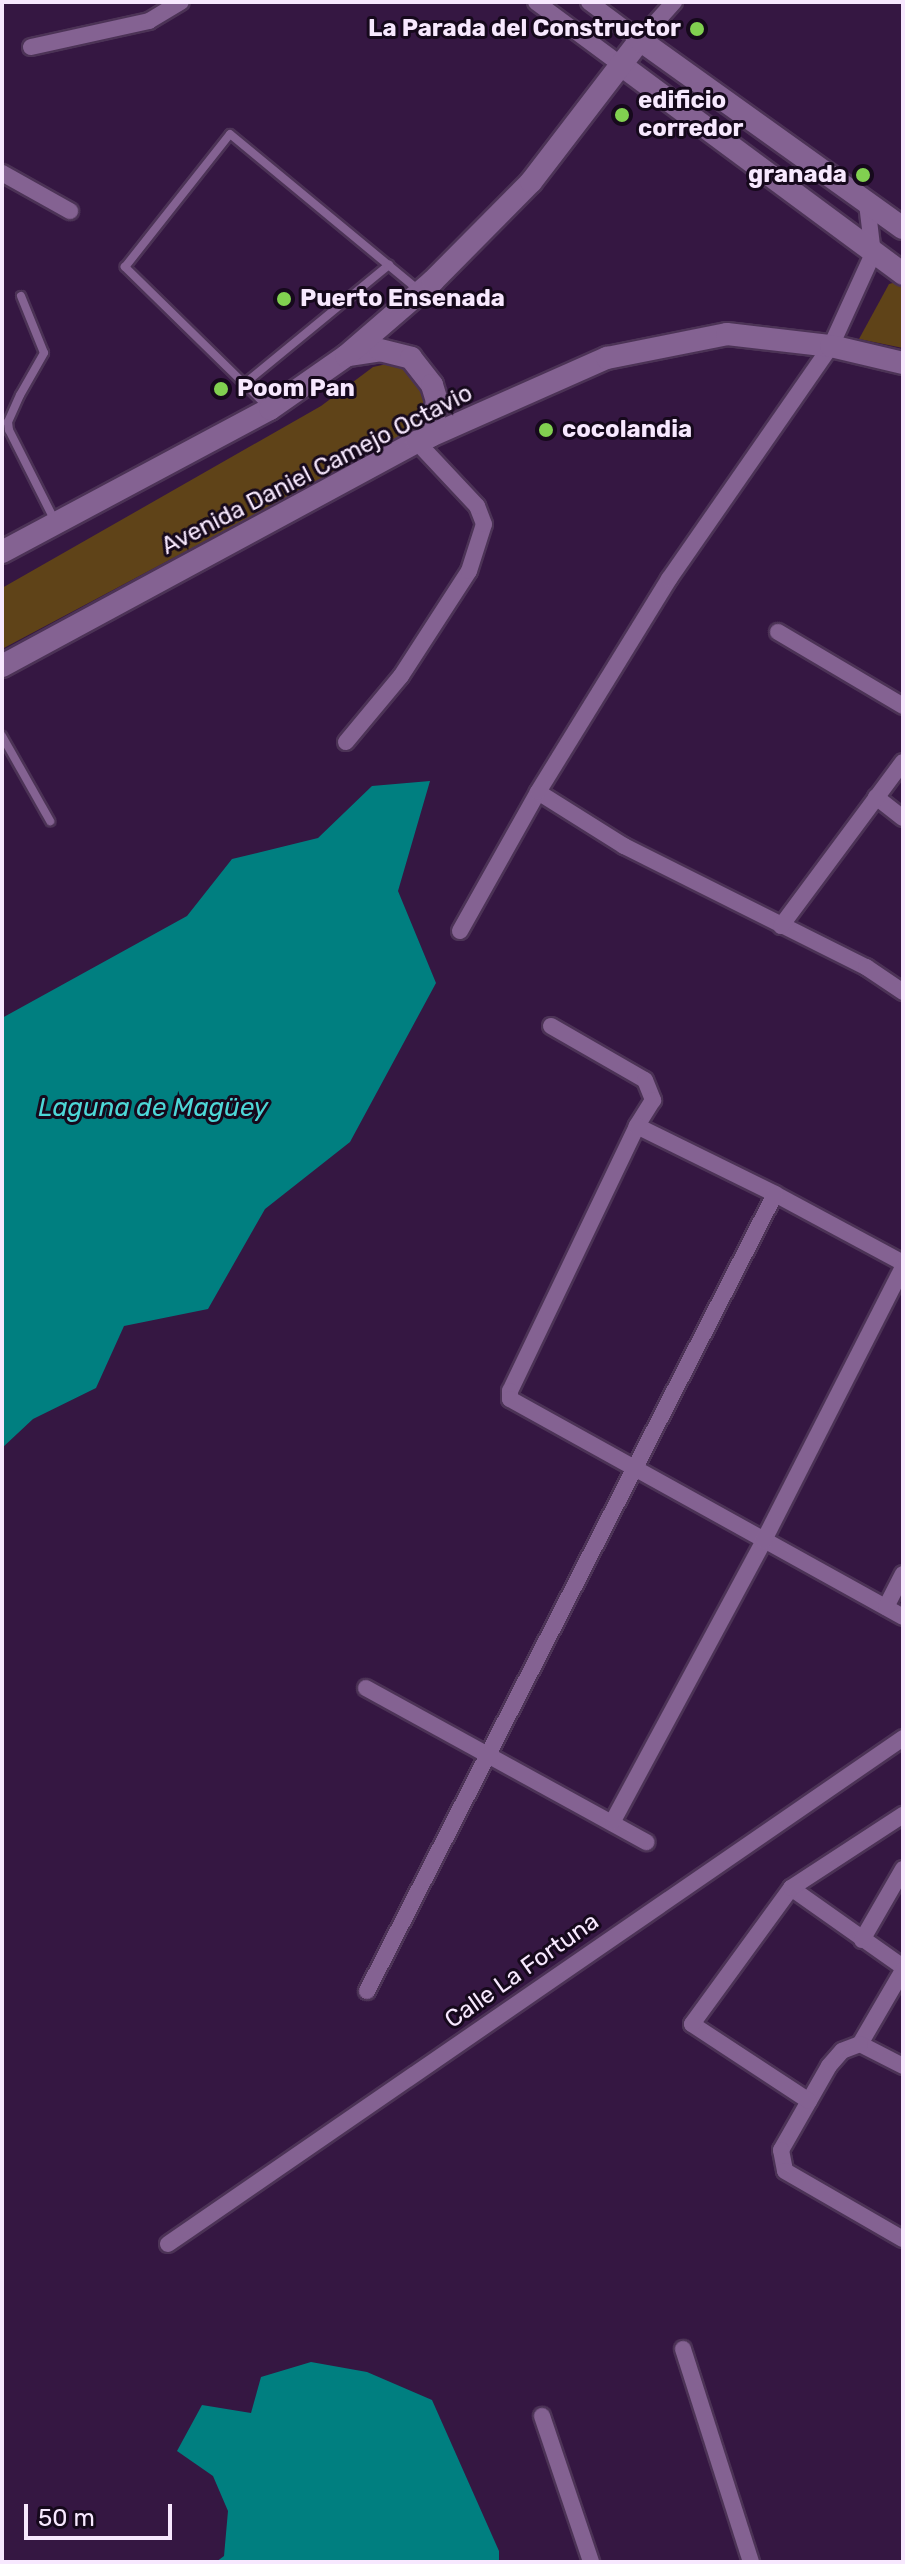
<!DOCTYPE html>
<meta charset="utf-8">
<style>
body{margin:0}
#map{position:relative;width:905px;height:2564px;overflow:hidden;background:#351742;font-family:Rubik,sans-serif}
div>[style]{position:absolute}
.green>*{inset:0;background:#5f4318}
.water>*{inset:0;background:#007f80}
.roads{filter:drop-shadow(2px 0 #4c3356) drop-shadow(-2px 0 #4c3356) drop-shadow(0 2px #4c3356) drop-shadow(0 -2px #4c3356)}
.service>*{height:8px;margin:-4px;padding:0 4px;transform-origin:4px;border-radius:4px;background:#846292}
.minor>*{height:16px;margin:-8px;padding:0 8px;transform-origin:8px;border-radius:8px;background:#846292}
.secondary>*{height:22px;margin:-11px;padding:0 11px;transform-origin:11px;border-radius:11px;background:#846292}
.dots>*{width:22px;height:22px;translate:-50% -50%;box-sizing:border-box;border:4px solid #16091c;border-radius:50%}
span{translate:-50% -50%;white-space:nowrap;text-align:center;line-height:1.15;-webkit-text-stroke:6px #16091c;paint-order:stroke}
.poi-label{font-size:24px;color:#f7e8fe;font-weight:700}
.right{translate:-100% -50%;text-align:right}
.left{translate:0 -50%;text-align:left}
.street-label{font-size:24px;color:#f7e8fe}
.water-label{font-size:26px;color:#4dd7d7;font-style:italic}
.frame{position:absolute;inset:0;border:4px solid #f7e8fe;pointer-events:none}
.scale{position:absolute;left:24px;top:2504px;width:148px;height:36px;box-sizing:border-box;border:4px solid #f7e8fe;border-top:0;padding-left:10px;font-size:24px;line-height:28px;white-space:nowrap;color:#f7e8fe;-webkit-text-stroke:6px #16091c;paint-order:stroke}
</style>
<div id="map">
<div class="green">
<div style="clip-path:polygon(903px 280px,903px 348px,859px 339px,889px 284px)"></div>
<div style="clip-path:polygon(396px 362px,410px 365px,428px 400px,425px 416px,414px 430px,2px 649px,2px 588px,321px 406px,373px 367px)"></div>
</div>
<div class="water">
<div style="clip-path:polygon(430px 781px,398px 891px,436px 983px,350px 1142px,265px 1209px,208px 1309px,124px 1326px,96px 1388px,33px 1419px,2px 1448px,2px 1018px,187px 916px,232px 859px,318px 838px,372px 786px)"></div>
<div style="clip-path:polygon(311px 2362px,367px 2372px,432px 2400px,499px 2551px,499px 2562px,216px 2562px,224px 2556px,228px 2511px,213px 2476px,177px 2451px,202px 2405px,251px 2413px,261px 2377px)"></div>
</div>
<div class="roads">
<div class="service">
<div style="left:21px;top:296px;width:61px;rotate:68deg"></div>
<div style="left:44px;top:353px;width:48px;rotate:119.7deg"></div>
<div style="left:20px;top:395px;width:30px;rotate:114deg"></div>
<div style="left:8px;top:422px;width:8px;rotate:83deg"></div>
<div style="left:9px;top:430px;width:104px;rotate:63.2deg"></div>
<div style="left:244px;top:384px;width:188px;rotate:-39.4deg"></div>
<div style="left:269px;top:408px;width:202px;rotate:-135.6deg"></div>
<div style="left:125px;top:267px;width:169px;rotate:-51.7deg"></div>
<div style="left:230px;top:134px;width:246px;rotate:39.6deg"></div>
<div style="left:2px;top:736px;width:98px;rotate:60.5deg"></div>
</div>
<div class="minor">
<div style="left:536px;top:2px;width:106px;rotate:36.5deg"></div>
<div style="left:589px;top:2px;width:64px;rotate:36.7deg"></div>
<div style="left:640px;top:40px;width:51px;rotate:-48.2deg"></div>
<div style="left:31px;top:47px;width:121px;rotate:-12.4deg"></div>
<div style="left:149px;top:21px;width:37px;rotate:-31deg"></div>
<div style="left:2px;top:173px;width:78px;rotate:29.2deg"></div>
<div style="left:778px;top:632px;width:145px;rotate:30.6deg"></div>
<div style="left:346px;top:742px;width:86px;rotate:-50.2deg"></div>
<div style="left:401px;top:676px;width:125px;rotate:-57.1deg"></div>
<div style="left:469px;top:571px;width:49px;rotate:-72.3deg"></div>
<div style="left:484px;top:524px;width:19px;rotate:-111deg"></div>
<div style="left:477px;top:506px;width:88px;rotate:-133.2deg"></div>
<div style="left:538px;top:792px;width:102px;rotate:32.1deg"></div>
<div style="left:624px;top:846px;width:271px;rotate:26.6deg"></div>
<div style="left:866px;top:967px;width:45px;rotate:34deg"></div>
<div style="left:876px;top:797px;width:34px;rotate:38deg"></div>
<div style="left:781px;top:926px;width:204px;rotate:-53.4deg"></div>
<div style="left:460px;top:931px;width:159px;rotate:-60.7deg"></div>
<div style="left:538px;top:792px;width:250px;rotate:-58.4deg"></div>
<div style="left:669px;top:579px;width:284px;rotate:-55.2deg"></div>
<div style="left:831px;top:346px;width:101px;rotate:-65.5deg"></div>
<div style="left:873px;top:254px;width:50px;rotate:-96.8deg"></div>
<div style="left:551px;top:1026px;width:108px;rotate:29.9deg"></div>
<div style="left:645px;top:1080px;width:22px;rotate:68deg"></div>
<div style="left:653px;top:1100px;width:31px;rotate:122deg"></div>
<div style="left:637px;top:1126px;width:294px;rotate:115.6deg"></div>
<div style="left:510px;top:1391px;width:8px;rotate:90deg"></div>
<div style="left:510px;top:1399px;width:449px;rotate:29deg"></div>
<div style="left:637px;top:1126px;width:154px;rotate:26.2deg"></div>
<div style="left:775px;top:1194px;width:145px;rotate:28.3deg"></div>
<div style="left:886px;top:1607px;width:37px;rotate:-63deg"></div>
<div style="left:366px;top:1688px;width:320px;rotate:28.8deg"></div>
<div style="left:613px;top:1821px;width:319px;rotate:-61.7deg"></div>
<div style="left:764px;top:1540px;width:306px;rotate:-63deg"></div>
<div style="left:791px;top:1888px;width:137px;rotate:35.2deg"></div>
<div style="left:862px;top:1940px;width:82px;rotate:-60deg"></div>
<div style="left:367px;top:1991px;width:895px;rotate:-62.89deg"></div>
<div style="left:860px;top:2044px;width:86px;rotate:-59.8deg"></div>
<div style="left:903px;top:2066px;width:48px;rotate:-152.9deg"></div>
<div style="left:860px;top:2044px;width:19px;rotate:159deg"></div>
<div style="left:842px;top:2051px;width:20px;rotate:131deg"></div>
<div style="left:829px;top:2066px;width:97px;rotate:119.7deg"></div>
<div style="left:781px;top:2150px;width:21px;rotate:79deg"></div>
<div style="left:785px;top:2171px;width:136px;rotate:30deg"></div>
<div style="left:809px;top:2101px;width:140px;rotate:-146.7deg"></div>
<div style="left:692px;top:2024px;width:168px;rotate:-53.9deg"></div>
<div style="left:791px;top:1888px;width:134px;rotate:-33.1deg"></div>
<div style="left:168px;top:2244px;width:892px;rotate:-34.54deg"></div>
<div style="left:683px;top:2349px;width:224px;rotate:72.3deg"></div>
<div style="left:542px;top:2416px;width:154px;rotate:71.4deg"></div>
</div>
<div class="secondary">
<div style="left:621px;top:65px;width:351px;rotate:36.5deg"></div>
<div style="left:350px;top:355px;width:30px;rotate:-9deg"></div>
<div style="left:380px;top:350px;width:32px;rotate:14deg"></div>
<div style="left:411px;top:358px;width:34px;rotate:52deg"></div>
<div style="left:432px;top:385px;width:17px;rotate:73deg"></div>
<div style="left:437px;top:401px;width:36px;rotate:101deg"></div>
<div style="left:2px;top:552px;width:304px;rotate:-28.1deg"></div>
<div style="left:270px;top:409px;width:93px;rotate:-34.9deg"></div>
<div style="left:346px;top:356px;width:115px;rotate:-40.8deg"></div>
<div style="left:433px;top:281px;width:139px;rotate:-45.3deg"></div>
<div style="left:531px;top:182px;width:179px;rotate:-52.5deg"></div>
<div style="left:640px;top:40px;width:323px;rotate:35.6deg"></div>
<div style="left:2px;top:666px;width:472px;rotate:-28.4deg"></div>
<div style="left:417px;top:442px;width:208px;rotate:-23.9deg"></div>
<div style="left:607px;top:358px;width:122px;rotate:-11.3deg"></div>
<div style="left:727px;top:334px;width:105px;rotate:6.6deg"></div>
<div style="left:831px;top:346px;width:74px;rotate:13.3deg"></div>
</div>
</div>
<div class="dots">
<div style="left:697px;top:29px;background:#81d050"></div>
<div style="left:622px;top:115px;background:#81d050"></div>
<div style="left:863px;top:175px;background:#81d050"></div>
<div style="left:284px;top:299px;background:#81d050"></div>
<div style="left:221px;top:389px;background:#81d050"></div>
<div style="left:546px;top:430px;background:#81d050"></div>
</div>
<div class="poi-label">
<span class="right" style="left:681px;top:29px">La Parada del Constructor</span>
<span class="left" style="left:638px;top:115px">edificio<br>corredor</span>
<span class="right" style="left:847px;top:175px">granada</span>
<span class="left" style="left:300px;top:299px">Puerto Ensenada</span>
<span class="left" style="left:237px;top:389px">Poom Pan</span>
<span class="left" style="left:562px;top:430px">cocolandia</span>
</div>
<div class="street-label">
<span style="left:317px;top:470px;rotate:-27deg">Avenida Daniel Camejo Octavio</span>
<span style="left:522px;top:1971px;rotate:-35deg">Calle La Fortuna</span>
</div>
<div class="water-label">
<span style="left:153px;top:1108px">Laguna de Magüey</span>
</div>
<div class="frame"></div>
<div class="scale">50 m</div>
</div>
